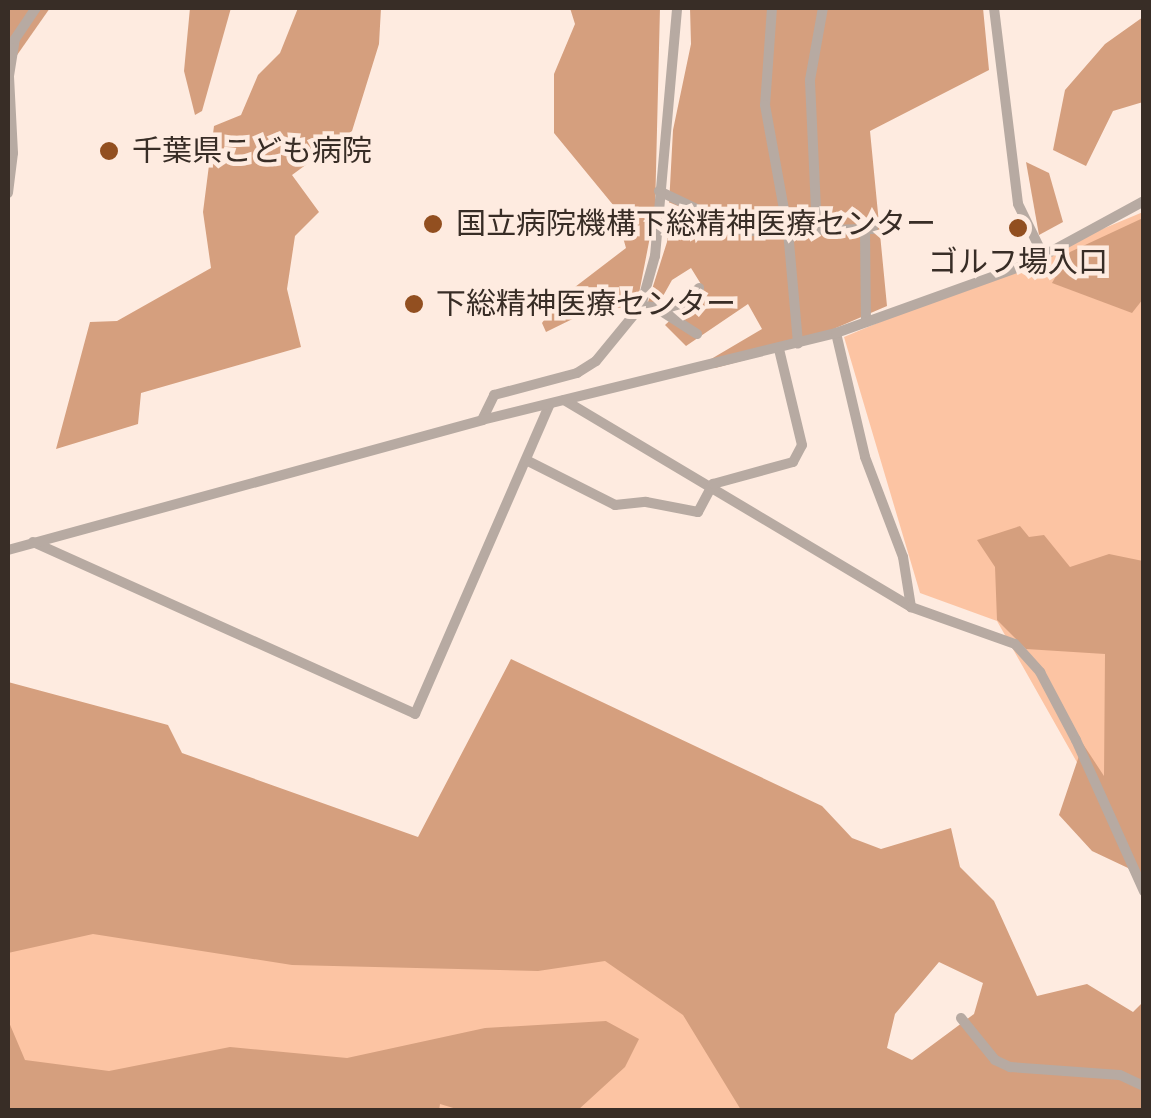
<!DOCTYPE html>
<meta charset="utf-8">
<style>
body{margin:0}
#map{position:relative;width:1151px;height:1118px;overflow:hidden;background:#feebe0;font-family:"Fira Sans Condensed","Noto Sans JP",sans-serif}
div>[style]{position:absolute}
.green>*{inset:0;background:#fcc4a3}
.forest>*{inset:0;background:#d59f7e}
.minor>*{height:10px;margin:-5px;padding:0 5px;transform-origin:5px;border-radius:5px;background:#b7aaa2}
.dots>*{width:28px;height:28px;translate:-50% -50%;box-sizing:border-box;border:5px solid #feebe0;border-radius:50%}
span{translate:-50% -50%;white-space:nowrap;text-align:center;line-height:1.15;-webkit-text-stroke:9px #feebe0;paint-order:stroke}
.poi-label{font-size:30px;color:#382d26}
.left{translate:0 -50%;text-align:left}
.frame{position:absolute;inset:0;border:10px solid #382d26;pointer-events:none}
</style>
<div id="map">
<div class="green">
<div style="clip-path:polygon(1143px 212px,1143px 879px,997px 621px,920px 593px,844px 337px)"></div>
<div style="clip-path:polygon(37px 925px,628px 951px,827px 1087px,1143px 1110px,8px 1110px,8px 938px)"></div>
</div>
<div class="forest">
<div style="clip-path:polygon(8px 8px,50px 8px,8px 68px)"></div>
<div style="clip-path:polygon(190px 8px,231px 8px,202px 111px,195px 115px,184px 71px)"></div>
<div style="clip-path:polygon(298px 8px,381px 8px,379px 44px,352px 131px,292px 175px,319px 212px,295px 236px,287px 289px,301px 347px,141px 393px,138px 424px,56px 449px,90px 322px,117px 321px,211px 268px,203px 212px,214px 126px,241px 115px,258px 75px,280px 53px)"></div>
<div style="clip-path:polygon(570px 8px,660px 8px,655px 211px,636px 309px,599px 306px,546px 332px,542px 323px,558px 300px,626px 248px,614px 206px,554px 133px,554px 74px,575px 24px)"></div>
<div style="clip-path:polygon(690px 8px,983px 8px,989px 70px,870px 131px,887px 306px,787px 349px,715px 368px,706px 362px,762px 329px,748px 304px,686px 346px,665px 325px,704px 289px,691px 268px,672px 280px,658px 305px,648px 302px,667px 242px,673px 130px,691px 44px)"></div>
<div style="clip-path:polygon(1143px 17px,1143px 102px,1113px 111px,1086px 166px,1053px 150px,1065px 90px,1105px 44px)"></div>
<div style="clip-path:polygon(1026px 162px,1049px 173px,1063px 222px,1039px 235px)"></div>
<div style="clip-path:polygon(1143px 218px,1143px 299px,1132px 313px,1052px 283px,1070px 252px)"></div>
<div style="clip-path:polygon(1020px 526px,1029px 537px,1044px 535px,1070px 567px,1109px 554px,1143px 561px,1143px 887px,1128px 868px,1092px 851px,1059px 815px,1083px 744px,1104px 776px,1105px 654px,1026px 649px,997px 620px,995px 567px,977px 540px)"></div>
<div style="clip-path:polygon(evenodd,511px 659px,822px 806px,852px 838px,881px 849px,951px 828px,960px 867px,994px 901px,1037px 996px,1087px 984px,1133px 1012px,1143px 1002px,1143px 1110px,741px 1110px,683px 1015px,605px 961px,538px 971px,292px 965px,93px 934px,8px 953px,8px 682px,168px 725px,182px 753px,418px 837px,511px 659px,939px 962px,983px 983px,974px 1014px,912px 1060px,887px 1048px,895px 1014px,939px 962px)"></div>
<div style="clip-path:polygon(8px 1020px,25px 1060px,109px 1071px,230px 1047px,347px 1058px,485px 1028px,606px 1021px,639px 1039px,625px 1067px,578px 1110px,460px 1110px,440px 1104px,439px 1110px,8px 1110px)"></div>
</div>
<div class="minor">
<div style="left:772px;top:8px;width:97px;rotate:94.1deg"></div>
<div style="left:765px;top:105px;width:128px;rotate:79.7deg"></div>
<div style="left:788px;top:231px;width:113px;rotate:84.9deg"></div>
<div style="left:994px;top:8px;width:197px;rotate:83deg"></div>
<div style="left:1018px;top:204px;width:57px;rotate:63.9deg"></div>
<div style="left:659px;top:191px;width:93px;rotate:25.5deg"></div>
<div style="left:743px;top:231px;width:130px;rotate:-0.9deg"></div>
<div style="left:8px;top:193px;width:40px;rotate:-82.9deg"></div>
<div style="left:13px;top:153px;width:77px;rotate:-93deg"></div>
<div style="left:9px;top:76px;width:37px;rotate:-81deg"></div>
<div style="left:15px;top:39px;width:37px;rotate:-56deg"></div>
<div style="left:865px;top:229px;width:93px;rotate:89.4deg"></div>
<div style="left:817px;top:230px;width:150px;rotate:-92.7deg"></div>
<div style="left:810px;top:80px;width:73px;rotate:-79.8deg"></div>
<div style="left:641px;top:306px;width:14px;rotate:4deg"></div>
<div style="left:655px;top:307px;width:50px;rotate:32.7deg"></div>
<div style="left:672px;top:316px;width:39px;rotate:-46deg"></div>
<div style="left:836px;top:333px;width:127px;rotate:76.8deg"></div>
<div style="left:865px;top:457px;width:107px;rotate:69.2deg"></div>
<div style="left:903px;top:557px;width:51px;rotate:80.9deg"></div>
<div style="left:564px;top:400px;width:404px;rotate:30.8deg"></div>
<div style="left:911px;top:607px;width:110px;rotate:19.6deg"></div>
<div style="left:1015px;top:644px;width:38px;rotate:48deg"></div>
<div style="left:1040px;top:672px;width:77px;rotate:62.1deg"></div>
<div style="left:1076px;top:740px;width:166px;rotate:65.8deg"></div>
<div style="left:482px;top:420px;width:28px;rotate:-64deg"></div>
<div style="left:494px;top:395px;width:86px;rotate:-14.8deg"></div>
<div style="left:577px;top:373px;width:22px;rotate:-32deg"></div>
<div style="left:596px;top:361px;width:71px;rotate:-50.7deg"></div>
<div style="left:641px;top:306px;width:52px;rotate:-74.4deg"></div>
<div style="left:655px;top:256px;width:249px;rotate:-84.9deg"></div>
<div style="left:526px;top:460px;width:100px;rotate:26.8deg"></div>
<div style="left:615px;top:505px;width:31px;rotate:-6deg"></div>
<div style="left:646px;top:502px;width:53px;rotate:10.9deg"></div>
<div style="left:698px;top:512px;width:32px;rotate:-62deg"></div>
<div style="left:713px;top:484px;width:83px;rotate:-15.4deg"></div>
<div style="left:793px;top:462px;width:19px;rotate:-62deg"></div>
<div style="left:802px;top:445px;width:99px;rotate:-103.5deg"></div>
<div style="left:33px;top:542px;width:419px;rotate:24.2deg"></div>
<div style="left:415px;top:714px;width:338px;rotate:-66.5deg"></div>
<div style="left:8px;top:550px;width:492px;rotate:-15.3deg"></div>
<div style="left:482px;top:420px;width:365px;rotate:-13.8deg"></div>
<div style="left:836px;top:333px;width:204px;rotate:-19.8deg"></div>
<div style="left:1028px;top:264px;width:132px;rotate:-28.5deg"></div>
<div style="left:961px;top:1018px;width:54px;rotate:51deg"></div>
<div style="left:995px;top:1060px;width:17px;rotate:25deg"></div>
<div style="left:1010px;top:1067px;width:110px;rotate:4.2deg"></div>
<div style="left:1120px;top:1075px;width:26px;rotate:25deg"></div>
</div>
<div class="dots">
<div style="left:109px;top:151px;background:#924f20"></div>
<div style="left:433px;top:224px;background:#924f20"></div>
<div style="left:1018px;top:228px;background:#924f20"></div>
<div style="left:414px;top:304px;background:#924f20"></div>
</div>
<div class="poi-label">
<span class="left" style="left:132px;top:151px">千葉県こども病院</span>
<span class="left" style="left:456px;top:224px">国立病院機構下総精神医療センター</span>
<span style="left:1018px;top:262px">ゴルフ場入口</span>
<span class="left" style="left:436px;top:304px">下総精神医療センター</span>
</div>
<div class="frame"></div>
</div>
